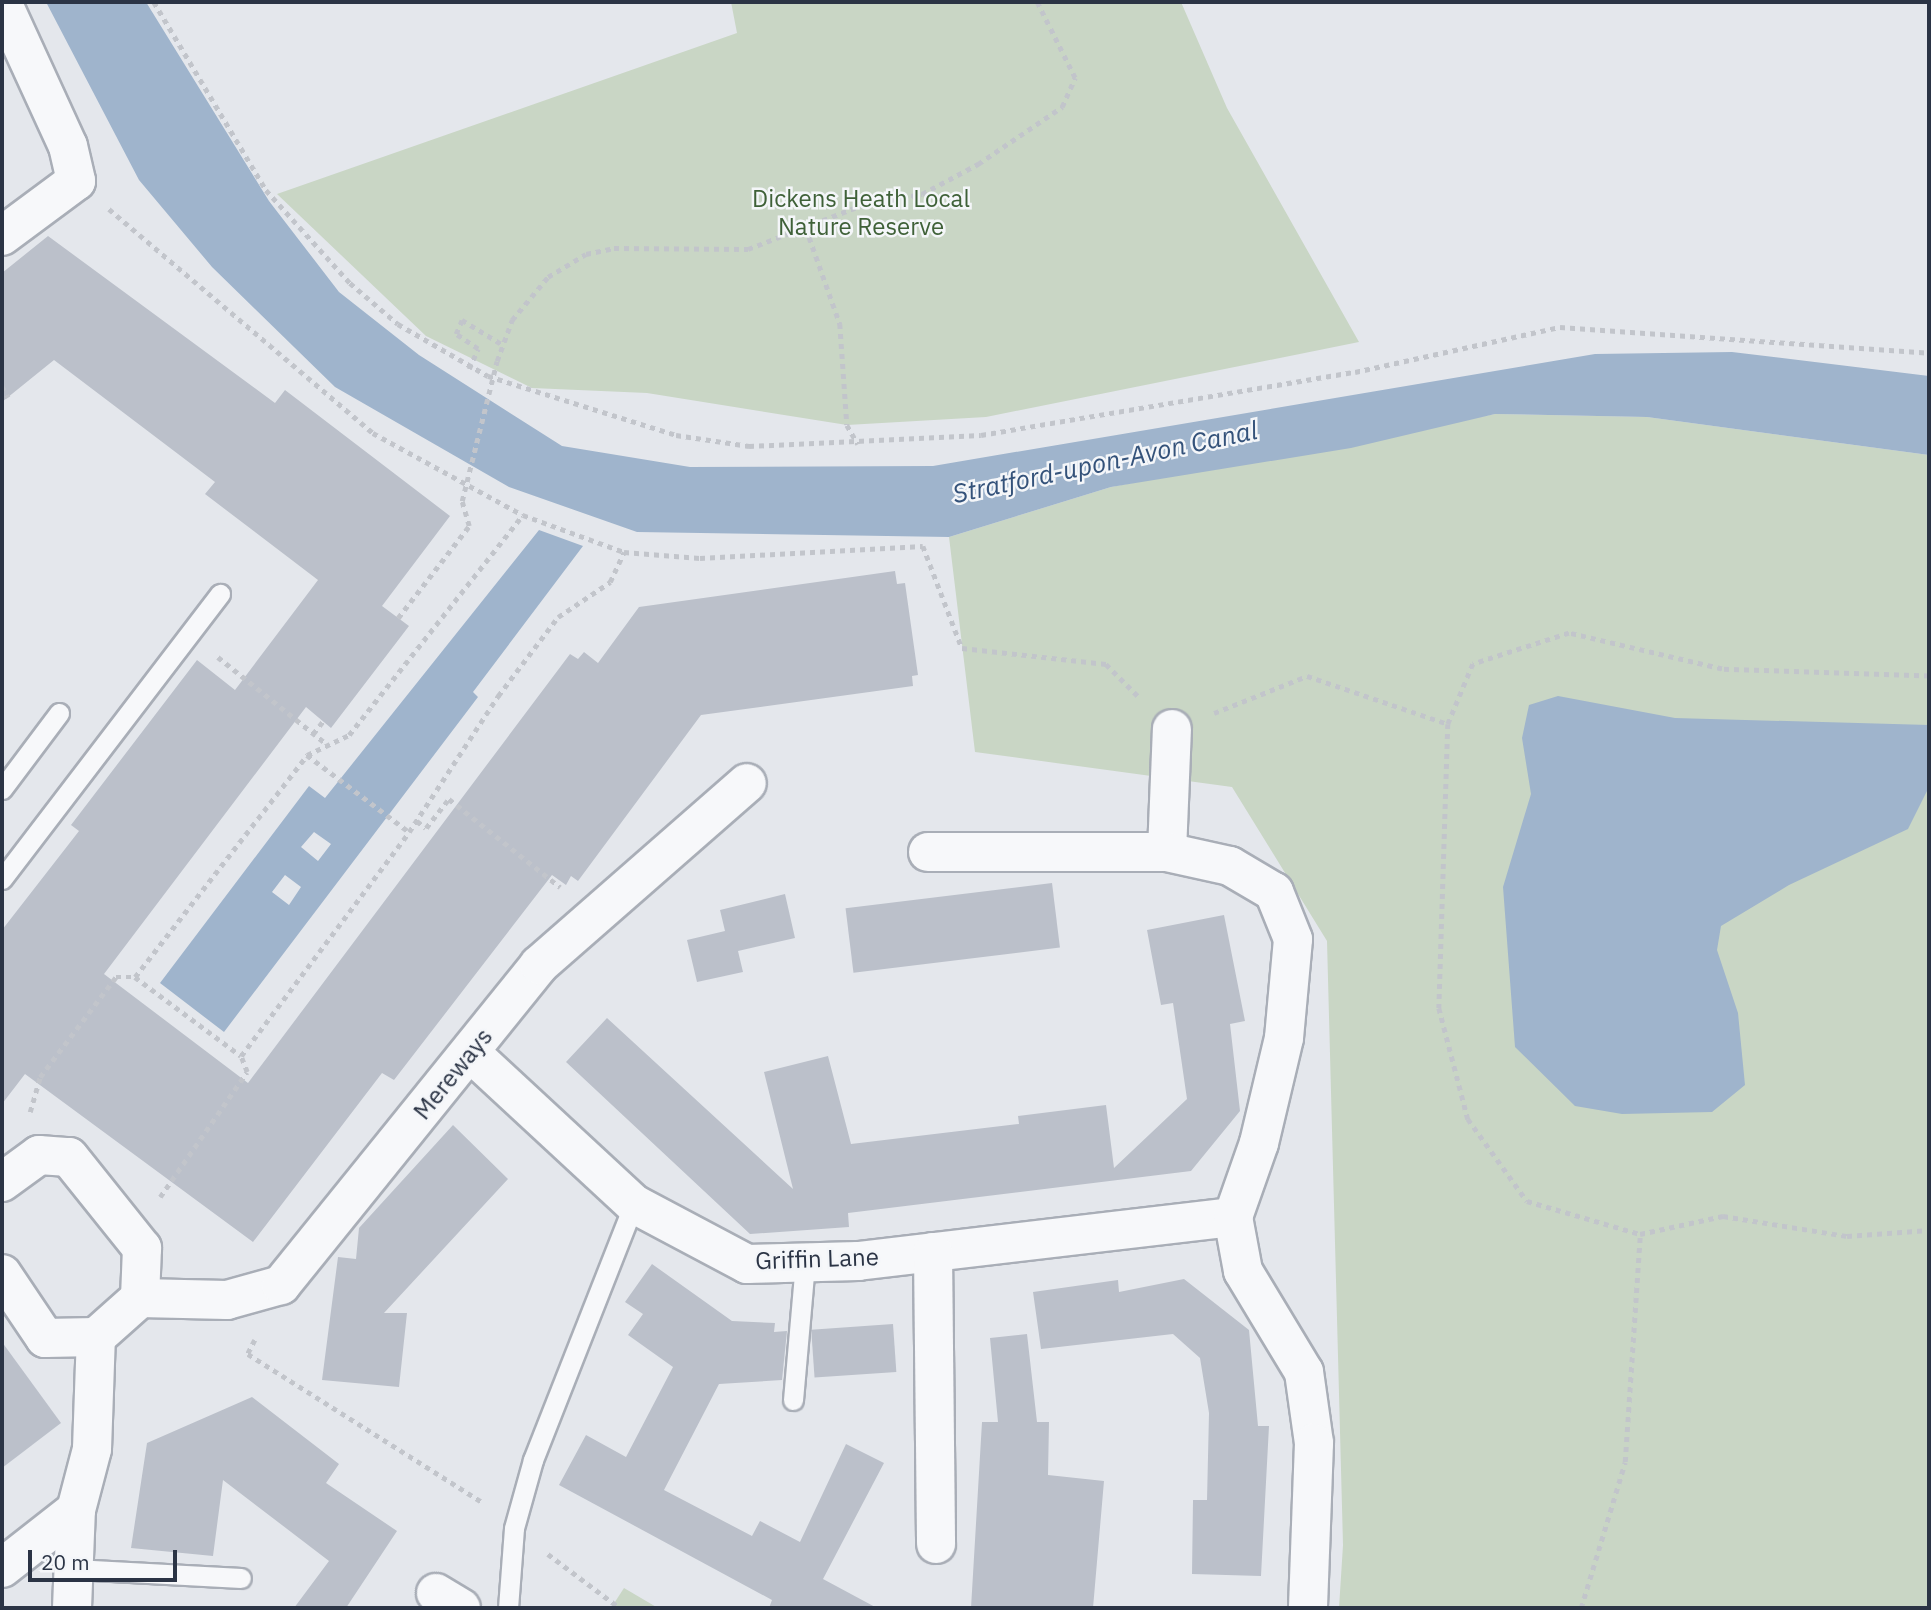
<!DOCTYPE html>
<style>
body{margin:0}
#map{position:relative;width:1931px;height:1610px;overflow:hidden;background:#e4e7ec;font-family:"IBM Plex Sans",sans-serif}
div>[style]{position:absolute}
.green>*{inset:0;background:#c9d6c5}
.water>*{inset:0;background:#9fb4cc}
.building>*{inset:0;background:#bbc0ca;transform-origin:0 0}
.path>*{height:4.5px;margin-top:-2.25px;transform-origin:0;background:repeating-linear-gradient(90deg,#c2c5cb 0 5px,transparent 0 10px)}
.roads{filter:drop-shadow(2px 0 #a9aeb7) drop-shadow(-2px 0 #a9aeb7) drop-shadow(0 2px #a9aeb7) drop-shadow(0 -2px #a9aeb7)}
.lane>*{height:19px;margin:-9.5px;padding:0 9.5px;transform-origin:9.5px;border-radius:9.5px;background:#f7f8fa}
.street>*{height:38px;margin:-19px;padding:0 19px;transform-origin:19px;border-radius:19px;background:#f7f8fa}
.path-bridge>*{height:4.5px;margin-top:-2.25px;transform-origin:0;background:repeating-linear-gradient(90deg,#c2c5cb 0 5px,transparent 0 10px)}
span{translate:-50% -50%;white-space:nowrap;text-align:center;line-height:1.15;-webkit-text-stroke:5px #f4f6f9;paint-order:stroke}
.park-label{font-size:24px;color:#3f6138}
.street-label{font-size:24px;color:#2b3445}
.water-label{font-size:26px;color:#34527a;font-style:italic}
.frame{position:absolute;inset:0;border:4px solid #2b3445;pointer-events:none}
.scale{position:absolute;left:28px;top:1550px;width:149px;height:32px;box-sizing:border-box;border:4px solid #2b3445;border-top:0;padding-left:9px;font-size:21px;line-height:24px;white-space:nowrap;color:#2b3445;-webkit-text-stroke:5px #f4f6f9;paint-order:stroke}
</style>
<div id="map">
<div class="green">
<div style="clip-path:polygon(731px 2px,1181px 2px,1227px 108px,1359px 342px,986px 417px,847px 425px,647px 393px,532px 388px,426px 336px,277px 194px,737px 33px)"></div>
<div style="clip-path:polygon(1495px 414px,1647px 417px,1929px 455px,1929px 1608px,1339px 1608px,1343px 1545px,1327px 941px,1232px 787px,975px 752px,949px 537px,1111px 487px)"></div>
<div style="clip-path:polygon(624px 1588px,658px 1608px,611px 1608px)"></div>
</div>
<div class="water">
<div style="clip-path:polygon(46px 2px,146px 2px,269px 201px,339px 292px,419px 355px,562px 446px,690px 467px,933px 466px,1595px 354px,1732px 352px,1929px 376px,1929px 455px,1647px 417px,1495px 414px,1351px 448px,1111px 487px,949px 537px,637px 532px,509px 487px,335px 387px,212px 267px,139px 180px)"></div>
<div style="clip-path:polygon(evenodd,539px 530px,583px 546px,473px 692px,478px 697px,224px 1032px,160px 983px,309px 786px,325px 798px,539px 530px,314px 832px,331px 844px,318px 861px,301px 847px,314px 832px,539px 530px,285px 875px,301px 887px,289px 905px,272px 892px,285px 875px)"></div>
<div style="clip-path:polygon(1558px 696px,1675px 718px,1929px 725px,1929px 787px,1908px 829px,1789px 885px,1721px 926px,1717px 950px,1738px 1013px,1745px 1085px,1712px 1112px,1622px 1114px,1575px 1106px,1515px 1047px,1503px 887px,1531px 794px,1522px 738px,1529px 705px)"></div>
</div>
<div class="building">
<div style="clip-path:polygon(48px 236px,275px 403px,285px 390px,450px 516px,382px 606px,409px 626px,331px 728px,306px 707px,104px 974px,248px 1083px,570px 654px,578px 659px,584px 652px,598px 663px,639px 607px,895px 571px,897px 584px,905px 583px,918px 675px,912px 676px,913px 686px,701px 715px,578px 881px,571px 876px,566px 885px,552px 875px,394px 1080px,382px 1073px,253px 1242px,25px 1074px,2px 1104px,2px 930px,79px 831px,71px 825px,197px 660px,235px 690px,318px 580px,205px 494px,215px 482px,54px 360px,2px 402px,2px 273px)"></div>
<div style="left:1052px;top:883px;width:65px;height:208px;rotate:83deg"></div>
<div style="clip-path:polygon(785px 894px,795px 938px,738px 951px,743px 972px,697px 982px,687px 940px,725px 931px,720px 910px)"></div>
<div style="clip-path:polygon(1224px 915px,1245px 1021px,1230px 1024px,1240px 1111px,1191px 1171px,848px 1213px,849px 1227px,750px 1234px,566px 1062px,607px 1018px,793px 1189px,764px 1072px,828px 1056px,851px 1144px,1019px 1124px,1018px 1116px,1106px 1105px,1114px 1168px,1187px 1099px,1173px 1003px,1161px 1005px,1147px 930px)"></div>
<div style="clip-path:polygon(453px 1125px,508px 1179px,384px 1313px,407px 1313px,399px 1387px,322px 1380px,338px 1257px,356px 1259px,359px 1228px)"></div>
<div style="clip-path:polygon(652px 1264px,732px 1321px,775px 1323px,774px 1332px,787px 1331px,782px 1380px,719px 1384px,664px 1490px,752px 1536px,760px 1521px,800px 1542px,846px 1444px,884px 1463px,823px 1579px,877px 1608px,769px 1608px,772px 1600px,559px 1485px,586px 1435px,626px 1457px,673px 1367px,628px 1335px,643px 1314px,625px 1302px)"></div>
<div style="clip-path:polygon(1184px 1279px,1249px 1330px,1258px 1426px,1269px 1426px,1261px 1576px,1192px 1574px,1193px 1500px,1207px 1500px,1209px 1413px,1200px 1358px,1173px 1334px,1041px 1349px,1033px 1292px,1118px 1280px,1119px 1292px)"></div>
<div style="left:893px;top:1324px;width:48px;height:82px;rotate:86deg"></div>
<div style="clip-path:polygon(1027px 1334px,1037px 1422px,1049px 1422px,1048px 1475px,1104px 1481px,1093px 1608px,971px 1608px,982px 1422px,998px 1422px,990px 1338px)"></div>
<div style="clip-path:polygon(2px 1342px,61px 1423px,2px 1468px)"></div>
<div style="clip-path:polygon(252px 1397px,339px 1464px,326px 1483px,397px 1531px,346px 1608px,294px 1608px,329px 1561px,223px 1480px,213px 1556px,131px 1548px,147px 1443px)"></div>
</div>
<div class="path">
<div style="left:154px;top:2px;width:219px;rotate:59.2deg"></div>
<div style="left:266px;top:190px;width:125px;rotate:47.9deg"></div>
<div style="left:350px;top:283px;width:63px;rotate:40.5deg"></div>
<div style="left:398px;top:324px;width:104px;rotate:30deg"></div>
<div style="left:488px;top:376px;width:197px;rotate:17.4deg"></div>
<div style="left:676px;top:435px;width:74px;rotate:8.6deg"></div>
<div style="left:749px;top:446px;width:232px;rotate:-2.7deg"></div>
<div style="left:981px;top:435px;width:379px;rotate:-9.6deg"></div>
<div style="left:1355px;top:372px;width:210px;rotate:-12.4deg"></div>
<div style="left:1560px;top:327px;width:370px;rotate:4deg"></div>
<div style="left:109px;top:209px;width:346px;rotate:40.3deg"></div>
<div style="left:373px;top:433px;width:171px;rotate:28.7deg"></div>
<div style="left:523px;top:515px;width:108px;rotate:20.1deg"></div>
<div style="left:624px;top:552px;width:76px;rotate:4.5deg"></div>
<div style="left:700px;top:558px;width:223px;rotate:-3.1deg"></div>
<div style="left:923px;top:546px;width:109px;rotate:69.1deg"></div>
<div style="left:962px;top:648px;width:145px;rotate:6.3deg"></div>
<div style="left:1106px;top:664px;width:48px;rotate:45deg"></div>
<div style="left:806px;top:228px;width:102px;rotate:70.5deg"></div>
<div style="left:840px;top:324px;width:101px;rotate:86deg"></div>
<div style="left:847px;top:425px;width:22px;rotate:60deg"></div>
<div style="left:497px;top:361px;width:44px;rotate:-69.9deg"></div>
<div style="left:512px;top:320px;width:56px;rotate:-50.1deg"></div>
<div style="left:548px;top:277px;width:44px;rotate:-31.2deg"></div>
<div style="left:586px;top:254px;width:29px;rotate:-12deg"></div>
<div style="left:614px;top:248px;width:134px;rotate:0.4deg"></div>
<div style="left:748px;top:249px;width:122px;rotate:-21.1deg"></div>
<div style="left:862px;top:205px;width:61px;rotate:-10.4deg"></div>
<div style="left:922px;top:194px;width:64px;rotate:-28.2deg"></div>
<div style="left:978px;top:164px;width:102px;rotate:-34.2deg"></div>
<div style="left:1062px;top:107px;width:32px;rotate:-66deg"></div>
<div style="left:1075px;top:78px;width:85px;rotate:-116.6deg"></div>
<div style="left:469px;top:369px;width:22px;rotate:-66deg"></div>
<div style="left:478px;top:349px;width:27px;rotate:-146deg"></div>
<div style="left:456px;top:334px;width:15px;rotate:-67deg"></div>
<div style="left:462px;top:320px;width:48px;rotate:31.4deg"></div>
<div style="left:2px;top:386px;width:13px;rotate:61deg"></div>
<div style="left:398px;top:618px;width:116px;rotate:-52.3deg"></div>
<div style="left:469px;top:526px;width:26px;rotate:-106deg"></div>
<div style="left:218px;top:657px;width:142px;rotate:38.7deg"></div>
<div style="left:1929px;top:676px;width:207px;rotate:-178.1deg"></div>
<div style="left:1722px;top:669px;width:157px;rotate:-166.8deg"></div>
<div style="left:1569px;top:633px;width:101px;rotate:162.1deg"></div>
<div style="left:1473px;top:664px;width:65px;rotate:112.6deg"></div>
<div style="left:1448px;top:724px;width:284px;rotate:91.8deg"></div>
<div style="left:1439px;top:1008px;width:115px;rotate:75.4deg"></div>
<div style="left:1468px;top:1119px;width:101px;rotate:54.3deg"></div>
<div style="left:1527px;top:1201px;width:118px;rotate:16.3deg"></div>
<div style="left:1640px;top:1234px;width:85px;rotate:-12.2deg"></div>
<div style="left:1723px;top:1216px;width:126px;rotate:9.2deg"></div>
<div style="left:1847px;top:1236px;width:82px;rotate:-4.2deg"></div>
<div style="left:1214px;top:713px;width:100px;rotate:-21.7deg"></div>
<div style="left:1307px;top:676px;width:149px;rotate:18.8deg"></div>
<div style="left:313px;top:734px;width:16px;rotate:-52deg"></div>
<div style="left:307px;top:755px;width:128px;rotate:37deg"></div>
<div style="left:417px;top:821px;width:11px;rotate:38deg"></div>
<div style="left:426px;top:828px;width:37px;rotate:-52deg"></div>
<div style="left:449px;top:799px;width:142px;rotate:38.4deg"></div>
<div style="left:135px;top:977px;width:132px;rotate:36.7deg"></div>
<div style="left:30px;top:1112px;width:36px;rotate:-74deg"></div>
<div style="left:40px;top:1077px;width:126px;rotate:-52.8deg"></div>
<div style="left:116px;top:977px;width:19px"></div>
<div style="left:135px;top:977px;width:281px;rotate:-52.2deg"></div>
<div style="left:307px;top:755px;width:47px;rotate:-25.5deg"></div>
<div style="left:349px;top:735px;width:280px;rotate:-51.7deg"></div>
<div style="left:160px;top:1197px;width:152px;rotate:-55.2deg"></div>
<div style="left:247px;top:1072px;width:17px;rotate:-111deg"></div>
<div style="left:241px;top:1056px;width:280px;rotate:-53.1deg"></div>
<div style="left:409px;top:832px;width:163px;rotate:-56.8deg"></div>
<div style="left:498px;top:696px;width:99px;rotate:-52.8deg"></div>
<div style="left:558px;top:617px;width:63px;rotate:-33.9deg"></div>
<div style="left:610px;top:582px;width:33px;rotate:-65deg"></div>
<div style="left:255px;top:1340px;width:16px;rotate:117deg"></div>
<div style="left:248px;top:1354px;width:279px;rotate:32.3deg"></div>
<div style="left:548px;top:1554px;width:90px;rotate:36.9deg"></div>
<div style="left:1581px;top:1608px;width:152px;rotate:-73.2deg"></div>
<div style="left:1625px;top:1462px;width:228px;rotate:-86.2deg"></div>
</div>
<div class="roads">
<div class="lane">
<div style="left:2px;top:789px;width:95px;rotate:-53.1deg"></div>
<div style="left:2px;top:879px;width:359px;rotate:-52.6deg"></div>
<div style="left:793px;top:1400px;width:139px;rotate:-85deg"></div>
<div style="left:74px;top:1569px;width:167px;rotate:3.1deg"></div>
<div style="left:508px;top:1608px;width:80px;rotate:-85.7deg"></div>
<div style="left:514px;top:1528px;width:71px;rotate:-74.4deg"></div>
<div style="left:533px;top:1460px;width:275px;rotate:-68.5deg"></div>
</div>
<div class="street">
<div style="left:2px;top:2px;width:158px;rotate:65.4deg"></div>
<div style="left:68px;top:146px;width:36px;rotate:77deg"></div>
<div style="left:76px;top:181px;width:92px;rotate:143.4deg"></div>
<div style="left:1167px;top:852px;width:123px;rotate:-87.7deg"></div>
<div style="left:472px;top:1054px;width:221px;rotate:42.8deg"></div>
<div style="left:634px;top:1204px;width:128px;rotate:28deg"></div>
<div style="left:747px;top:1264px;width:111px;rotate:-1.5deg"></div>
<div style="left:858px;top:1261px;width:378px;rotate:-6.7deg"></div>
<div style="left:1233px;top:1217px;width:78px;rotate:-70.6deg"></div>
<div style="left:1259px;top:1143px;width:108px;rotate:-76.6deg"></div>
<div style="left:1284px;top:1038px;width:99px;rotate:-84.8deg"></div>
<div style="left:1293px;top:939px;width:51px;rotate:-112deg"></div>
<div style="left:1274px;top:892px;width:51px;rotate:-149.4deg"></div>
<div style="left:1230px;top:866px;width:65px;rotate:-167.5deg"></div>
<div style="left:1167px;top:852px;width:239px;rotate:180deg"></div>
<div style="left:2px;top:1182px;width:46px;rotate:-36.1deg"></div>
<div style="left:39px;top:1155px;width:30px;rotate:4deg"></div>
<div style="left:69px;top:1157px;width:117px;rotate:51.3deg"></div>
<div style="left:142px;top:1248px;width:50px;rotate:92.3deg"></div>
<div style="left:140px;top:1298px;width:59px;rotate:138.4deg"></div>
<div style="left:96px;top:1337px;width:51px;rotate:178.9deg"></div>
<div style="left:45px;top:1338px;width:77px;rotate:-123.9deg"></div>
<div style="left:1233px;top:1217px;width:55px;rotate:79.5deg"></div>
<div style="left:1243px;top:1271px;width:118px;rotate:58.9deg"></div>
<div style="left:1304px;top:1372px;width:72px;rotate:82deg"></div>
<div style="left:1314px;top:1443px;width:165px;rotate:92.1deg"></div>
<div style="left:933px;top:1252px;width:292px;rotate:89.4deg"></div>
<div style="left:140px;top:1298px;width:87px;rotate:1.3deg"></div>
<div style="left:227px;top:1300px;width:56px;rotate:-15.5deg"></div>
<div style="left:281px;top:1285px;width:411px;rotate:-51.1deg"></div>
<div style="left:539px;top:965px;width:276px;rotate:-41.2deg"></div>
<div style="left:2px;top:1568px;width:94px;rotate:-38.1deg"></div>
<div style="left:76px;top:1510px;width:63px;rotate:-75.3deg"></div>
<div style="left:92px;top:1449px;width:112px;rotate:-88deg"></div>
<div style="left:436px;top:1593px;width:29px;rotate:31deg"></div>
<div style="left:72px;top:1608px;width:98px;rotate:-87.7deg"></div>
</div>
</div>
<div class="path-bridge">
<div style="left:462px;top:501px;width:144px;rotate:-76deg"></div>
</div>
<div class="park-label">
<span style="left:861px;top:213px">Dickens Heath Local<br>Nature Reserve</span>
</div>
<div class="street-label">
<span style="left:453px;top:1074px;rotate:-51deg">Mereways</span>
<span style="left:817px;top:1259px;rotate:-2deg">Griffin Lane</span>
</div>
<div class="water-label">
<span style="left:1105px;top:462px;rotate:-12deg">Stratford-upon-Avon Canal</span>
</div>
<div class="frame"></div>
<div class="scale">20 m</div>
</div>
